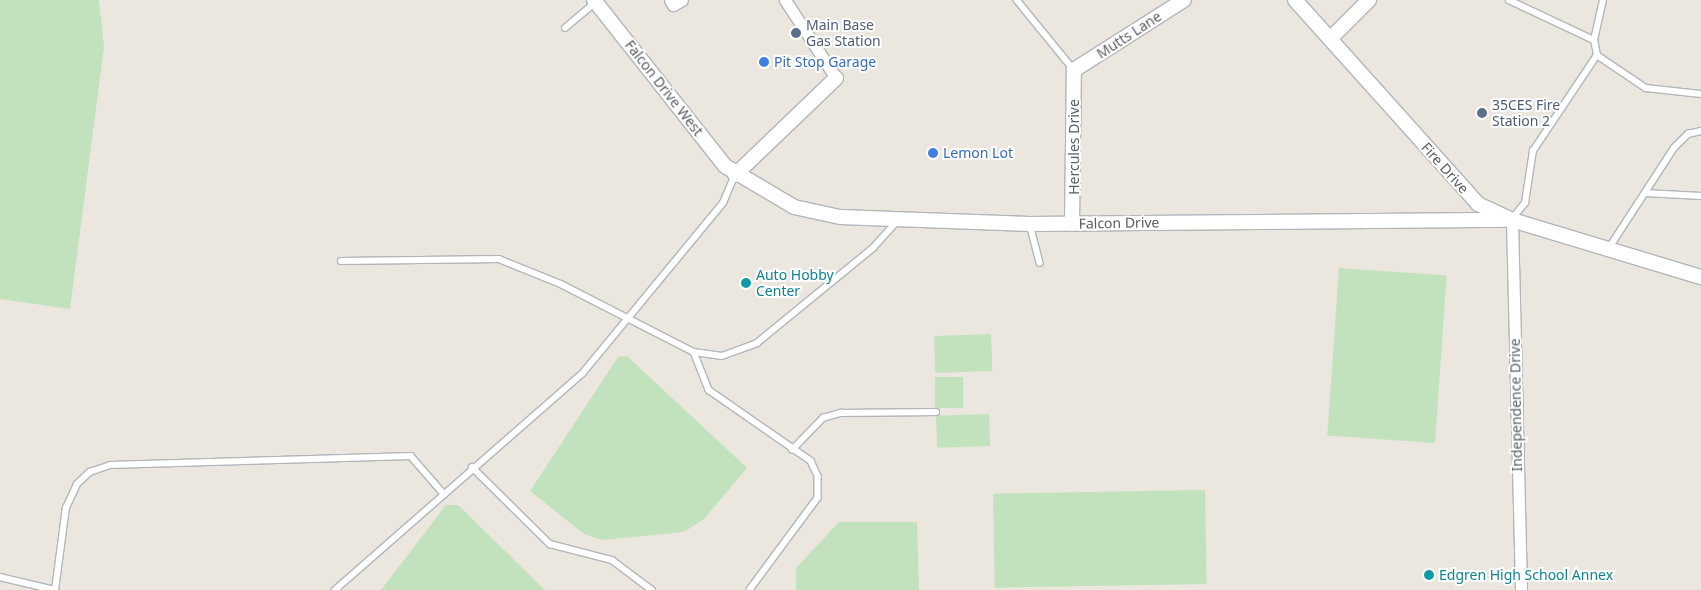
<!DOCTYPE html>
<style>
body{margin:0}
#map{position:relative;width:1701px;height:590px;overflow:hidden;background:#ebe7df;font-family:"Noto Sans",sans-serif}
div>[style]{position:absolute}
.green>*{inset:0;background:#c1e2bc;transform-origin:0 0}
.roads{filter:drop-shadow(1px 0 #b2b6ba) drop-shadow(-1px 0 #b2b6ba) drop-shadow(0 1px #b2b6ba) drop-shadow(0 -1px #b2b6ba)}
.service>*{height:5.5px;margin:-2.75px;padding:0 2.75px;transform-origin:2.75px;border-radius:2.75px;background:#fff}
.minor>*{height:11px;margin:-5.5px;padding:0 5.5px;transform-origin:5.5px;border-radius:5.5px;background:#fff}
.tertiary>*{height:14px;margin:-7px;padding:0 7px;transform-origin:7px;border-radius:7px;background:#fff}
.dots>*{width:14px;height:14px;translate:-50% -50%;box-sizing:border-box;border:2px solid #fff;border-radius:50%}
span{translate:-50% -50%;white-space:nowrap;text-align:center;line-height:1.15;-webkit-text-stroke:4px #fff;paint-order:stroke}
.service-label{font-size:14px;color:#4e5e75}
.left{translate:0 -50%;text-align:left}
.street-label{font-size:14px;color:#585d60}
.shop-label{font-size:14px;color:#366cbe}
.culture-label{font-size:14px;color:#0d838f}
</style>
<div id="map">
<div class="green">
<div style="clip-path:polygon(0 0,99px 0,104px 47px,70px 309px,0 299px)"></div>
<div style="left:1339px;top:268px;width:108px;height:168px;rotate:4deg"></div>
<div style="left:991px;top:334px;width:37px;height:57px;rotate:88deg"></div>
<div style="clip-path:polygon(627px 356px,747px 468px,704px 519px,684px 532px,603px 540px,584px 534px,530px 491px,618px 357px)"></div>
<div style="left:935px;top:377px;width:28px;height:31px"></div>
<div style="left:989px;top:414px;width:32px;height:53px;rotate:88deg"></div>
<div style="left:1205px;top:490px;width:94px;height:212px;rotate:89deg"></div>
<div style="clip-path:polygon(446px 505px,458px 505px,545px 590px,381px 590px)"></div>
<div style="clip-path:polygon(839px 522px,917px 522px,919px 590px,796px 590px,796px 568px)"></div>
</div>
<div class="roads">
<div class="service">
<div style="left:1017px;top:0;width:90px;rotate:50.8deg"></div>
<div style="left:1509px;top:0;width:94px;rotate:25.2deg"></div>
<div style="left:565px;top:28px;width:40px;rotate:-40deg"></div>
<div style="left:1597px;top:55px;width:59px;rotate:34deg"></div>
<div style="left:1646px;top:88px;width:55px;rotate:6.2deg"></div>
<div style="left:1645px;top:193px;width:56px;rotate:3.1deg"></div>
<div style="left:1512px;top:219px;width:21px;rotate:-51deg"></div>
<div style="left:1525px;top:203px;width:53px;rotate:-81.3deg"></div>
<div style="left:1533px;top:151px;width:115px;rotate:-56.3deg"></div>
<div style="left:1597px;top:55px;width:15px;rotate:-101deg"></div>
<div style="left:1594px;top:40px;width:41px;rotate:-77.3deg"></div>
<div style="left:1030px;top:224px;width:40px;rotate:75.6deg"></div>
<div style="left:1609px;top:248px;width:119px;rotate:-57deg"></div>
<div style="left:1674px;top:148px;width:20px;rotate:-45deg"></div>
<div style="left:1688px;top:134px;width:13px;rotate:-13deg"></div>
<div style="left:341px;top:261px;width:158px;rotate:-0.7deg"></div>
<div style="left:499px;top:259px;width:67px;rotate:22deg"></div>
<div style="left:561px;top:284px;width:149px;rotate:27.1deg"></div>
<div style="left:694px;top:352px;width:28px;rotate:8deg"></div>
<div style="left:722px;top:356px;width:37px;rotate:-20deg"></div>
<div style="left:757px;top:343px;width:150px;rotate:-39.3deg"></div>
<div style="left:873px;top:248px;width:36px;rotate:-48deg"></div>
<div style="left:694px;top:352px;width:41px;rotate:68.5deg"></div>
<div style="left:709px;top:390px;width:124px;rotate:34.8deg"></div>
<div style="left:811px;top:461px;width:17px;rotate:65deg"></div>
<div style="left:818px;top:476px;width:22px;rotate:90deg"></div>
<div style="left:818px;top:498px;width:114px;rotate:126.5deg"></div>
<div style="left:792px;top:450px;width:45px;rotate:-45.9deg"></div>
<div style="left:823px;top:418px;width:19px;rotate:-16deg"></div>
<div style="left:841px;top:413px;width:95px;rotate:-0.6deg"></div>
<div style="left:472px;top:467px;width:110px;rotate:44.6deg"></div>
<div style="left:550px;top:544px;width:64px;rotate:14.5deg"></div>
<div style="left:612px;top:560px;width:50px;rotate:36.9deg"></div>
<div style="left:0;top:577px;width:57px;rotate:13.3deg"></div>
<div style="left:55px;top:590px;width:83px;rotate:-82.4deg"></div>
<div style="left:66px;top:508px;width:26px;rotate:-65deg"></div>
<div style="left:77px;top:484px;width:18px;rotate:-43deg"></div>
<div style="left:90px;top:472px;width:21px;rotate:-19deg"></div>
<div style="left:110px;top:465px;width:301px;rotate:-1.7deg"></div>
<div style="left:411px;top:456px;width:49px;rotate:49.1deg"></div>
<div style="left:335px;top:590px;width:328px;rotate:-41.2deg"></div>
<div style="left:582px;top:374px;width:222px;rotate:-50.5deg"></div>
<div style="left:723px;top:203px;width:30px;rotate:-67deg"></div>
</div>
<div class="minor">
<div style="left:670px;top:0;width:6px;rotate:59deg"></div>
<div style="left:673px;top:5px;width:10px;rotate:-29deg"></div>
<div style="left:785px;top:0;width:93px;rotate:56.8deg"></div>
<div style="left:1512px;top:220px;width:370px;rotate:88.6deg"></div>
</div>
<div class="tertiary">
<div style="left:594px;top:0;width:211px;rotate:51.7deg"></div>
<div style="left:725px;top:166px;width:80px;rotate:30.7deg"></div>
<div style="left:794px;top:207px;width:47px;rotate:12.3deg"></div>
<div style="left:840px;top:217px;width:190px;rotate:2.1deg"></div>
<div style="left:1030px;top:224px;width:482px;rotate:-0.5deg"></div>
<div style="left:1295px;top:0;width:274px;rotate:48.1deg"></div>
<div style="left:1478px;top:204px;width:38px;rotate:25deg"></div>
<div style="left:1512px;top:220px;width:197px;rotate:16.8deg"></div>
<div style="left:1331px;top:38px;width:54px;rotate:-45deg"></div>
<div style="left:735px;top:175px;width:140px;rotate:-43.8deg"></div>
<div style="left:1072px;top:224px;width:154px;rotate:-89.3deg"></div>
<div style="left:1074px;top:70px;width:130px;rotate:-32.5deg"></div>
</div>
</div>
<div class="dots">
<div style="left:796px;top:33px;background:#5c6f8a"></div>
<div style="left:764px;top:62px;background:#3f7fe0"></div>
<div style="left:1482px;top:113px;background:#5c6f8a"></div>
<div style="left:933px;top:153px;background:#3f7fe0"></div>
<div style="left:746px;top:283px;background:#0f9aa8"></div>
<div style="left:1429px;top:575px;background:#0f9aa8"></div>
</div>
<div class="service-label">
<span class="left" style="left:806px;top:33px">Main Base<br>Gas Station</span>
<span class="left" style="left:1492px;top:113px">35CES Fire<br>Station 2</span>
</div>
<div class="street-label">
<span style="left:1129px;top:35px;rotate:-33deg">Mutts Lane</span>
<span style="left:664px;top:88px;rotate:52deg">Falcon Drive West</span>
<span style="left:1074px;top:147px;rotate:-90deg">Hercules Drive</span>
<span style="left:1445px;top:168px;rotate:48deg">Fire Drive</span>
<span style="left:1119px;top:223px;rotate:-1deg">Falcon Drive</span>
<span style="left:1516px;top:405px;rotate:-91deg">Independence Drive</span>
</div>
<div class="shop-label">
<span class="left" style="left:774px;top:62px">Pit Stop Garage</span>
<span class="left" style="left:943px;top:153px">Lemon Lot</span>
</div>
<div class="culture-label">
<span class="left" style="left:756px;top:283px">Auto Hobby<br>Center</span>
<span class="left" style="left:1439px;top:575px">Edgren High School Annex</span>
</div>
</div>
